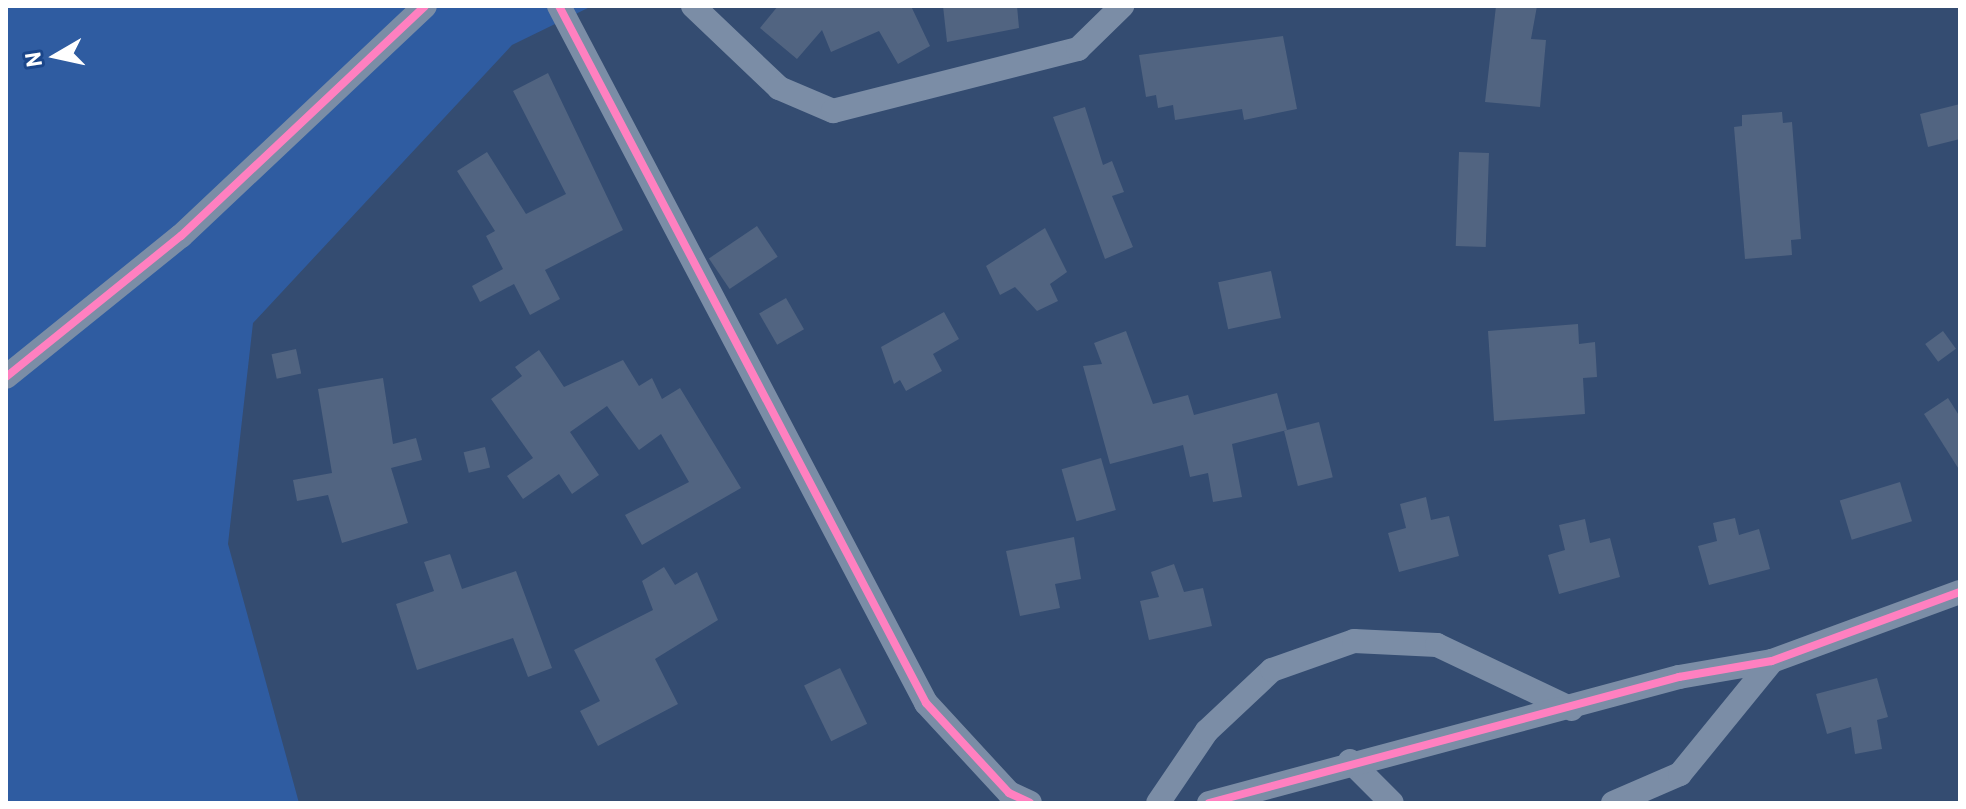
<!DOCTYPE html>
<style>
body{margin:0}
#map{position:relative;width:1966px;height:809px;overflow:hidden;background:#344c71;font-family:Barlow,sans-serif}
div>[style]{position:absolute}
.green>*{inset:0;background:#2f5ca1}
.building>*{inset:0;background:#516481;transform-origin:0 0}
.street>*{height:24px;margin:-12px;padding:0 12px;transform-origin:12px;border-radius:12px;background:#7b8da6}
.cycleway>*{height:8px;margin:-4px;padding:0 4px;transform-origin:4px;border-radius:4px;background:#ff80c0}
span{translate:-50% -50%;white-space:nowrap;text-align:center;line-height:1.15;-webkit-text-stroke:7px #1b468a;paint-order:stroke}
.frame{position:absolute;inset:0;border:8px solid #fff;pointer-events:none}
.north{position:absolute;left:16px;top:16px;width:80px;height:80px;-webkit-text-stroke:6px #1b468a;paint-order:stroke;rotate:261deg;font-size:22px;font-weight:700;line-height:32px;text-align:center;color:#fff}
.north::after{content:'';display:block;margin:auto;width:28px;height:36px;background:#fff;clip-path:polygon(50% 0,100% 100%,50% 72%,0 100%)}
</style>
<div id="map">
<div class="green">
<div style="clip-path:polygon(6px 6px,592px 6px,512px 45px,253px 323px,228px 544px,299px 803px,6px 803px)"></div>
</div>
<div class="building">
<div style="clip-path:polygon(778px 6px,911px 6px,930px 46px,898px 64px,879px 31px,831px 52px,822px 30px,797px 59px,760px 28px)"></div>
<div style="clip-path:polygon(943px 6px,1017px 6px,1019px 28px,947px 42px)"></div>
<div style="clip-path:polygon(1496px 6px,1537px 6px,1531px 39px,1546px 40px,1540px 107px,1485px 102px)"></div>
<div style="clip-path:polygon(1283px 36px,1297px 109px,1244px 120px,1242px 109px,1175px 120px,1173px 105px,1158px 108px,1156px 95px,1146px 97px,1139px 55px)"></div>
<div style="clip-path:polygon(548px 73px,623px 230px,545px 270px,560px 299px,530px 315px,514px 284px,480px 302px,472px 286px,503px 269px,486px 236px,495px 231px,457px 171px,487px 152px,526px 214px,566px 194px,513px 91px)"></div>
<div style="clip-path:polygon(1960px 104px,1960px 139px,1928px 147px,1920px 114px)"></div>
<div style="clip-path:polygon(1085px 107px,1103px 165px,1112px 161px,1124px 192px,1112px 196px,1133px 247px,1105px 259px,1053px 117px)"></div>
<div style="clip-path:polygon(1782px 112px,1783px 123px,1792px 122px,1801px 239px,1791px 240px,1792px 255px,1745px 259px,1734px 127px,1742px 126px,1742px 115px)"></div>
<div style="left:1459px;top:152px;width:30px;height:94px;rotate:2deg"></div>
<div style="left:757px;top:226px;width:37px;height:58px;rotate:56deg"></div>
<div style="clip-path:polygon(1045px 228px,1067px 272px,1050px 284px,1058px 301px,1037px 311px,1015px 287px,1000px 295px,986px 266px)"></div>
<div style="left:1271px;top:271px;width:48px;height:54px;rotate:78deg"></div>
<div style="left:786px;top:298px;width:36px;height:31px;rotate:60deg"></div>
<div style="clip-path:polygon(944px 312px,959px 339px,933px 354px,942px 371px,906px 391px,900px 380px,894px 384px,881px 347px)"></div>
<div style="clip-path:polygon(1578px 324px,1579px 344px,1595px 342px,1597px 377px,1583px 378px,1585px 414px,1494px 421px,1488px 331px)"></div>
<div style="clip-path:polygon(1126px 331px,1153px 404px,1188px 395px,1194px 415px,1277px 393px,1287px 430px,1232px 444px,1242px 497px,1213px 502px,1208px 473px,1190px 477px,1183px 445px,1110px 464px,1083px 366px,1102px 364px,1094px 343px)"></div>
<div style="left:1943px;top:331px;width:22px;height:22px;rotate:54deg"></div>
<div style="left:296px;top:349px;width:25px;height:25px;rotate:78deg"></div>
<div style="clip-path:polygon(539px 350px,564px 387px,623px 360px,639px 386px,652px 378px,662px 399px,680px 388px,741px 488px,642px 545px,625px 515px,689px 482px,661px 434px,639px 450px,607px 406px,570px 432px,599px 475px,572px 494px,559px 474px,523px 499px,507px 476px,533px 458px,491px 399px,522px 376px,515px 367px)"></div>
<div style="clip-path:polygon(383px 378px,393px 444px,416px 438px,422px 460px,391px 468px,408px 523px,342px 543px,328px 495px,297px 501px,293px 480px,332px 473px,318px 389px)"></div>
<div style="clip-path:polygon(1948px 398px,1960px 417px,1960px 471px,1924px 414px)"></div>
<div style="left:1319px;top:422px;width:57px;height:36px;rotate:76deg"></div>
<div style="left:485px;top:447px;width:21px;height:22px;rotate:76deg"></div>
<div style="left:1101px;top:458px;width:54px;height:41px;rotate:74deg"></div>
<div style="left:1900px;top:482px;width:41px;height:63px;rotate:73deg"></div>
<div style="clip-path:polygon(1426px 497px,1431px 520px,1449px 516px,1459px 556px,1399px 572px,1388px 533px,1406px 528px,1400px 504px)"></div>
<div style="clip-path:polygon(1735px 518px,1739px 535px,1759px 529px,1770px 569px,1709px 585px,1698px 546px,1717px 541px,1713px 523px)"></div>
<div style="clip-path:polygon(1585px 519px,1590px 543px,1610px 538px,1620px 577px,1559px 594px,1548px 555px,1565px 550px,1559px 525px)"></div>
<div style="clip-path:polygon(1074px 537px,1081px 579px,1055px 584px,1060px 608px,1020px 616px,1006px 551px)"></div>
<div style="clip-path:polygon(450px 554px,462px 589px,516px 571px,552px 668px,528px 677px,513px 638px,417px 670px,396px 604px,434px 591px,424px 562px)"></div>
<div style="clip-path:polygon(1174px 564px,1184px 592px,1203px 588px,1212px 626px,1149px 640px,1140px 601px,1159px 597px,1151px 572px)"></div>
<div style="clip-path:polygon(664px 567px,675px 585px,697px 572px,718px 620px,655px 659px,678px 704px,598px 746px,580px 711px,600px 701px,574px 650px,653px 610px,642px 581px)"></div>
<div style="left:840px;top:668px;width:62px;height:40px;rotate:64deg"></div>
<div style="clip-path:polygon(1877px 678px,1888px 717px,1877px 720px,1882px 749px,1855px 754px,1851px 727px,1827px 734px,1816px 694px)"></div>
</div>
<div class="street">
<div style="left:559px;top:6px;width:788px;rotate:62.23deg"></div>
<div style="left:926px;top:703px;width:122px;rotate:47.3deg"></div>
<div style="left:1009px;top:793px;width:23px;rotate:25deg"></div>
<div style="left:693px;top:6px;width:119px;rotate:43.6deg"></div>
<div style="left:779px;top:88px;width:59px;rotate:23.1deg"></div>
<div style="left:833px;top:111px;width:253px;rotate:-14.2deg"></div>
<div style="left:1078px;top:49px;width:62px;rotate:-44.3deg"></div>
<div style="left:6px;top:377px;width:225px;rotate:-38.9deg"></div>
<div style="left:181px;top:236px;width:335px;rotate:-43.3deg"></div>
<div style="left:1350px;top:761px;width:59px;rotate:45deg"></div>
<div style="left:1158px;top:803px;width:87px;rotate:-55.8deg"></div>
<div style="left:1207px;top:731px;width:89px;rotate:-43.2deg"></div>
<div style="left:1272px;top:670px;width:87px;rotate:-19.5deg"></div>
<div style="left:1354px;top:641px;width:83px;rotate:2.8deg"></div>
<div style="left:1437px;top:645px;width:149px;rotate:25.4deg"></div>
<div style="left:1209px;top:803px;width:487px;rotate:-15deg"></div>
<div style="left:1679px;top:677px;width:94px;rotate:-9.8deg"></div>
<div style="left:1772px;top:661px;width:200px;rotate:-20.2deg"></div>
<div style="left:1613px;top:803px;width:73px;rotate:-23.4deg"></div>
<div style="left:1680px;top:774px;width:146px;rotate:-50.8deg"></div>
</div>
<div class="cycleway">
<div style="left:559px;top:6px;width:788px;rotate:62.23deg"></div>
<div style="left:926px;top:703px;width:122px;rotate:47.3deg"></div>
<div style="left:1009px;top:793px;width:23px;rotate:25deg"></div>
<div style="left:6px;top:377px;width:225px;rotate:-38.9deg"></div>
<div style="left:181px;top:236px;width:335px;rotate:-43.3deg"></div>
<div style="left:1209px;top:803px;width:487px;rotate:-15deg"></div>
<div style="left:1679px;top:677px;width:94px;rotate:-9.8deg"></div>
<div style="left:1772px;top:661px;width:200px;rotate:-20.2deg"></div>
</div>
<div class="frame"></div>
<div class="north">N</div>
</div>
